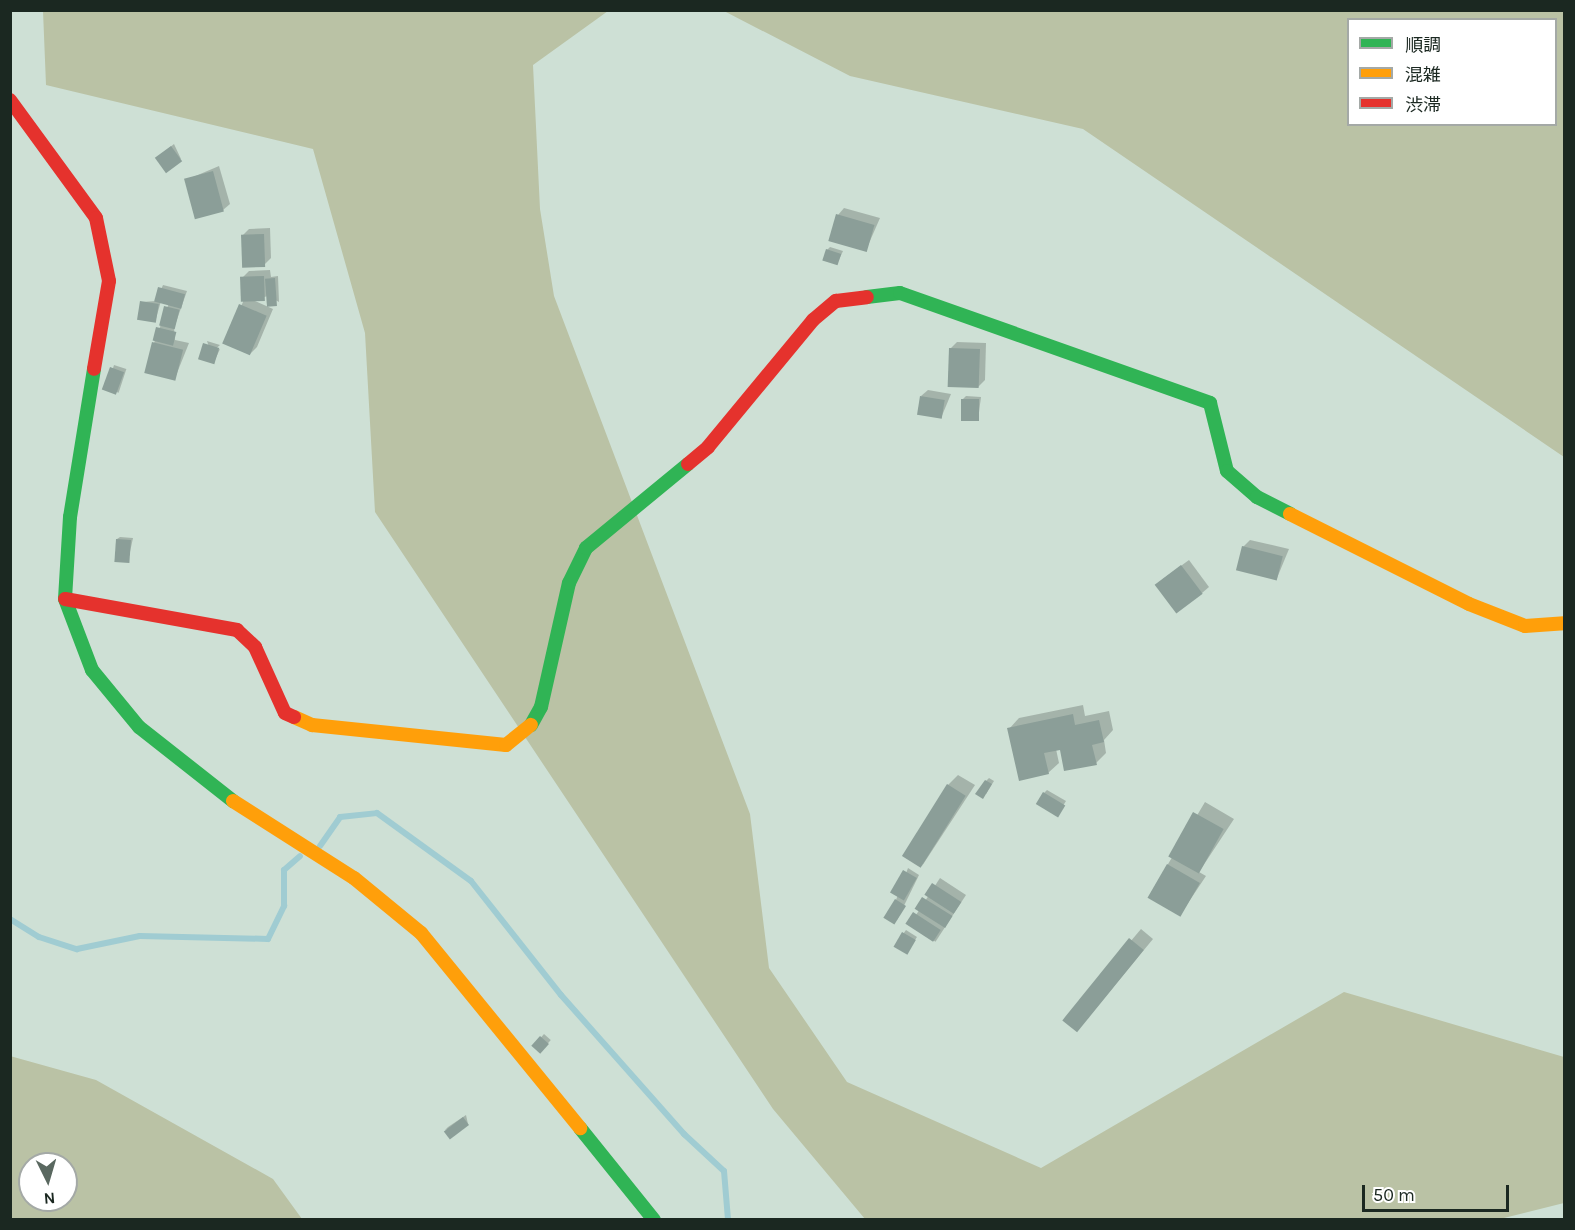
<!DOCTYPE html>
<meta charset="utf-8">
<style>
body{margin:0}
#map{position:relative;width:1575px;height:1230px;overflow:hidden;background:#cee0d5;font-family:Karla,"Noto Sans JP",sans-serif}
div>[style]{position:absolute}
.forest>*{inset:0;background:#bac2a5}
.shadow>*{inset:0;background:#0003;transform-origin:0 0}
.stream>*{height:6px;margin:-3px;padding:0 3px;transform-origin:3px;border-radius:3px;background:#a0ccd2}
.building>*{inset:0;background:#8b9e98;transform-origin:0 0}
.fast>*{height:14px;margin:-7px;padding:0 7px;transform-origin:7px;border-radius:7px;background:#30b455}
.slow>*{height:14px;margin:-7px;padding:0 7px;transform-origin:7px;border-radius:7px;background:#ff9f0a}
.jam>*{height:14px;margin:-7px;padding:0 7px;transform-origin:7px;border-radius:7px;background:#e5322d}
span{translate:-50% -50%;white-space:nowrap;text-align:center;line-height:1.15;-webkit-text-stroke:4.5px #fff;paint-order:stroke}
.frame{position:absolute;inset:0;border:12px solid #1b2821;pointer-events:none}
.legend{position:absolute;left:1347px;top:18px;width:210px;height:108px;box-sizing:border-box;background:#fff;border:2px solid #a4a9a6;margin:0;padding:8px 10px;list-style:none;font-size:18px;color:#1b2821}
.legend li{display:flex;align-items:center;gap:12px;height:30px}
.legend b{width:30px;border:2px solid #a4a9a6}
.north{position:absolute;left:18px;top:1152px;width:60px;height:60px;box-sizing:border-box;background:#fff;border:2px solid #a4a9a6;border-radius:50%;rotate:175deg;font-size:16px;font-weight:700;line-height:24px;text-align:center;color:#1b2821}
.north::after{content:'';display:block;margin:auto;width:21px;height:27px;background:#5a6860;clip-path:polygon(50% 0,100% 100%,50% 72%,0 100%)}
.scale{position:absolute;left:1362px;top:1185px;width:147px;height:27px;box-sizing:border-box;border:3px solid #1b2821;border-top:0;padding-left:8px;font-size:18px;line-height:21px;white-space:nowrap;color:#1b2821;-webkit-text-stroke:4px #fff;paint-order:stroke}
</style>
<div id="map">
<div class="forest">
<div style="clip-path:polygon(43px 11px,608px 11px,533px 65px,540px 209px,554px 296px,750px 814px,769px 968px,847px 1082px,1041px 1168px,1344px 992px,1564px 1057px,1564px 1203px,1496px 1220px,865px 1219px,773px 1109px,375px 512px,365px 333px,313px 149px,46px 85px)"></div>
<div style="clip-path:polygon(evenodd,724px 11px,1564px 11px,1564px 457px,1083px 129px,850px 76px,724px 11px,1348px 20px,1556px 20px,1556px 124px,1348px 124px,1348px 20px)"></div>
<div style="clip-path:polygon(evenodd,10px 1056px,96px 1080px,273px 1179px,302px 1219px,11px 1219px,10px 1056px,30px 1164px,66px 1164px,66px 1200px,30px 1200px,30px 1164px)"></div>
</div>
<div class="shadow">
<div style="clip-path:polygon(174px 144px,181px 159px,160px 155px)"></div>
<div style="clip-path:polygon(219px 166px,230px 204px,223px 210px,186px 180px)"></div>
<div style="clip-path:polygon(844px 208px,880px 218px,866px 250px,838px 215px)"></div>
<div style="clip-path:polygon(270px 228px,271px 258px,264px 265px,242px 236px,249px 229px)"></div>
<div style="clip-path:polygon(830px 247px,843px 251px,837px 264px,827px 250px)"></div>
<div style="clip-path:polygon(270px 270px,271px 277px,278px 276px,279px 302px,268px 296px,253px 300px,273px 309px,257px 347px,250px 354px,224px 343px,243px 302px,242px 278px,249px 271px)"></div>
<div style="clip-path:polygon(163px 285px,187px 291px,174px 328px,175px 340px,189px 343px,175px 378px,154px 343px,169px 303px,161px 301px,155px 322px,142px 302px,156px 301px)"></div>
<div style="clip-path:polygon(207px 341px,220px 345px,212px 352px,220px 349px,214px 362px)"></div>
<div style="clip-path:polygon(957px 342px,986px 343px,985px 380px,978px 387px,950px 349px)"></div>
<div style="left:114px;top:365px;width:13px;height:25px;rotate:18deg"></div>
<div style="clip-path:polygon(928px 390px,951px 394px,941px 418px,921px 396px)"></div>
<div style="clip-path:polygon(966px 396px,981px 397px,978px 420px,963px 399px)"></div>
<div style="clip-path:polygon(120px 537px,133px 538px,128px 561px,117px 539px)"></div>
<div style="clip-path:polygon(1250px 540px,1289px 549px,1277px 578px,1243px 547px)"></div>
<div style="clip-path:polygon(1189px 560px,1209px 587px,1202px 593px,1163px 579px)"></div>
<div style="clip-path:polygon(1083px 705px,1085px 716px,1109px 711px,1113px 730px,1104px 740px,1106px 753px,1096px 763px,1061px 748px,1056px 749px,1059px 763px,1048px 773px,1009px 729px,1019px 718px)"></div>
<div style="clip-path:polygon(958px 775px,975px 785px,922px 866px,948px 785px)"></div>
<div style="clip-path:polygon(989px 778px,994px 781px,986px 794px,986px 781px)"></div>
<div style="clip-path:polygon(1047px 790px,1066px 801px,1058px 814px,1044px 793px)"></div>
<div style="clip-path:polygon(1205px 802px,1234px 819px,1199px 872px,1206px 876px,1180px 915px,1149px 896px)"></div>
<div style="clip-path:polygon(908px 868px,919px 875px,897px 920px,896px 900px)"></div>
<div style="left:940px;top:878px;width:31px;height:56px;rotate:33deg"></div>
<div style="clip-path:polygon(1141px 929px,1153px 939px,1087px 1019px,1064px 1020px)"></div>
<div style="clip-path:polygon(906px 930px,917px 937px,909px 949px,895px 945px)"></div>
<div style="left:544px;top:1034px;width:9px;height:16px;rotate:41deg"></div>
<div style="clip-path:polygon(466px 1115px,468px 1124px,445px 1130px,448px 1127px)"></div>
</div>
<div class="stream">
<div style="left:320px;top:846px;width:35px;rotate:-55deg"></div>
<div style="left:340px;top:817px;width:37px;rotate:-6deg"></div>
<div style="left:377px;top:813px;width:116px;rotate:35.9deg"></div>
<div style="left:471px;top:881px;width:145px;rotate:51.7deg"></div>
<div style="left:561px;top:995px;width:186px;rotate:48.5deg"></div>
<div style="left:684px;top:1134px;width:54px;rotate:42.8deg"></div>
<div style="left:724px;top:1171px;width:49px;rotate:85.3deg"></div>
<div style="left:10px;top:919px;width:34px;rotate:32deg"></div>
<div style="left:39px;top:937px;width:40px;rotate:18deg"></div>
<div style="left:77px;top:949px;width:64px;rotate:-11.7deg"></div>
<div style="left:140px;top:936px;width:128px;rotate:1.3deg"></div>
<div style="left:268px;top:939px;width:37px;rotate:-64deg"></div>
<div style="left:284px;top:906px;width:36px;rotate:-90deg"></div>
<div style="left:284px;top:870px;width:21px;rotate:-41deg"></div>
</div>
<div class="building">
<div style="left:171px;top:146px;width:19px;height:20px;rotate:54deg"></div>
<div style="left:213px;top:171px;width:42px;height:30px;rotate:75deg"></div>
<div style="left:836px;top:214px;width:40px;height:28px;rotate:16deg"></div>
<div style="left:264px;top:234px;width:33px;height:23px;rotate:88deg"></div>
<div style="left:826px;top:249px;width:16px;height:12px;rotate:18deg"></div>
<div style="left:264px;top:276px;width:25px;height:24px;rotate:88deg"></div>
<div style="left:275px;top:278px;width:28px;height:10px;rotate:86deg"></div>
<div style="left:158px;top:287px;width:28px;height:15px;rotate:15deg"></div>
<div style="left:140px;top:301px;width:19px;height:19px;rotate:9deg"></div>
<div style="left:239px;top:304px;width:30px;height:43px;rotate:23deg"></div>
<div style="left:164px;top:306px;width:16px;height:20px;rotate:14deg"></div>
<div style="left:156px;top:327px;width:21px;height:14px;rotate:14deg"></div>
<div style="left:152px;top:342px;width:32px;height:32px;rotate:14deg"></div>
<div style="left:203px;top:343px;width:17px;height:17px;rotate:17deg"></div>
<div style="left:949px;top:348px;width:31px;height:39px;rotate:2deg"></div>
<div style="left:110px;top:367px;width:15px;height:24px;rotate:20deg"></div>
<div style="left:920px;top:396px;width:25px;height:19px;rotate:9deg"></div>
<div style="left:961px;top:399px;width:18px;height:22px"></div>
<div style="left:116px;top:539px;width:15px;height:23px;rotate:4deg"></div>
<div style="left:1242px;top:546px;width:42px;height:25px;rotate:14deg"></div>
<div style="left:1181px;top:565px;width:36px;height:33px;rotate:53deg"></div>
<div style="clip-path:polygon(1073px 714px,1075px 725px,1099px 720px,1104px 742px,1092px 745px,1097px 765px,1064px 771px,1060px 750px,1044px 753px,1049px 774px,1019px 781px,1007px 728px)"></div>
<div style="clip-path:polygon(985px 780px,992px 784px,983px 799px,975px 794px)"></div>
<div style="left:947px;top:784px;width:22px;height:85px;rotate:32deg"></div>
<div style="left:1043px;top:792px;width:26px;height:14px;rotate:31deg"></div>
<div style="left:1193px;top:812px;width:35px;height:51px;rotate:29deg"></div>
<div style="left:1167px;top:864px;width:38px;height:39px;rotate:30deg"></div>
<div style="left:903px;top:870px;width:16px;height:26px;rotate:30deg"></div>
<div style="left:932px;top:883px;width:35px;height:14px;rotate:33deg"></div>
<div style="left:922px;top:897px;width:36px;height:14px;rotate:32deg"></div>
<div style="left:895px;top:899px;width:13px;height:22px;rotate:32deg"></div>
<div style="left:913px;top:912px;width:33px;height:14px;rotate:33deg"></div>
<div style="left:902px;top:932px;width:16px;height:17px;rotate:30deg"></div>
<div style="left:1129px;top:938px;width:19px;height:106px;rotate:39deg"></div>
<div style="left:540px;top:1036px;width:12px;height:13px;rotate:42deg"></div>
<div style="left:463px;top:1117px;width:10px;height:24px;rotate:53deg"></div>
</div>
<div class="fast">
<div style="left:867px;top:297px;width:33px;rotate:-7deg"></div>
<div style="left:900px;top:293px;width:329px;rotate:19.5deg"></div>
<div style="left:1210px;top:403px;width:70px;rotate:76deg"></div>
<div style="left:1227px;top:471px;width:40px;rotate:41deg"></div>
<div style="left:1257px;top:497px;width:37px;rotate:27deg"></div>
<div style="left:94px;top:369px;width:150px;rotate:99.2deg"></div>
<div style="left:70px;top:517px;width:82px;rotate:93.5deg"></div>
<div style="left:65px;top:599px;width:76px;rotate:69.2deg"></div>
<div style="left:92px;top:670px;width:74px;rotate:50.5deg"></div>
<div style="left:139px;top:727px;width:120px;rotate:38.2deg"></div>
<div style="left:531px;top:725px;width:21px;rotate:-61deg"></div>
<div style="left:541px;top:707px;width:127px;rotate:-77.3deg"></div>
<div style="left:569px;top:583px;width:39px;rotate:-64deg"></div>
<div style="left:586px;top:548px;width:132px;rotate:-39.5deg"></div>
<div style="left:580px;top:1128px;width:118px;rotate:51.2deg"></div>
</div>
<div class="slow">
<div style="left:1290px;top:514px;width:200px;rotate:26.7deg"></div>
<div style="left:1469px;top:604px;width:60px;rotate:21.4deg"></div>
<div style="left:1525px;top:626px;width:39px;rotate:-4deg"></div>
<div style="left:294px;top:717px;width:20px;rotate:24deg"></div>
<div style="left:312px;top:725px;width:195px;rotate:5.9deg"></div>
<div style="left:506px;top:745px;width:32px;rotate:-39deg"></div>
<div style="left:233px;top:801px;width:143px;rotate:32.5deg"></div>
<div style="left:354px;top:878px;width:87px;rotate:39.4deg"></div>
<div style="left:421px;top:933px;width:252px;rotate:50.8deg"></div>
</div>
<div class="jam">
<div style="left:10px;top:100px;width:146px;rotate:53.9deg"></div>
<div style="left:96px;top:218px;width:64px;rotate:78.3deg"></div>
<div style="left:109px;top:281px;width:89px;rotate:99.7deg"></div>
<div style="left:688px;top:464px;width:26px;rotate:-40deg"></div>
<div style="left:708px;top:447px;width:165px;rotate:-50.4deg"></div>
<div style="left:813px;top:320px;width:30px;rotate:-40deg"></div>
<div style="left:836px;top:301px;width:31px;rotate:-7deg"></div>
<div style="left:65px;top:599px;width:175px;rotate:10.2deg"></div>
<div style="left:237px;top:630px;width:25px;rotate:43deg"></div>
<div style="left:255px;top:647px;width:72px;rotate:65.6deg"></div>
<div style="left:285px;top:713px;width:10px;rotate:24deg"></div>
</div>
<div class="frame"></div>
<ul class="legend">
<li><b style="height:8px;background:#30b455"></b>順調</li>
<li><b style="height:8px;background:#ff9f0a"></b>混雑</li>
<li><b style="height:8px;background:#e5322d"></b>渋滞</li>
</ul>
<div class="north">N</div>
<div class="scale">50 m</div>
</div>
